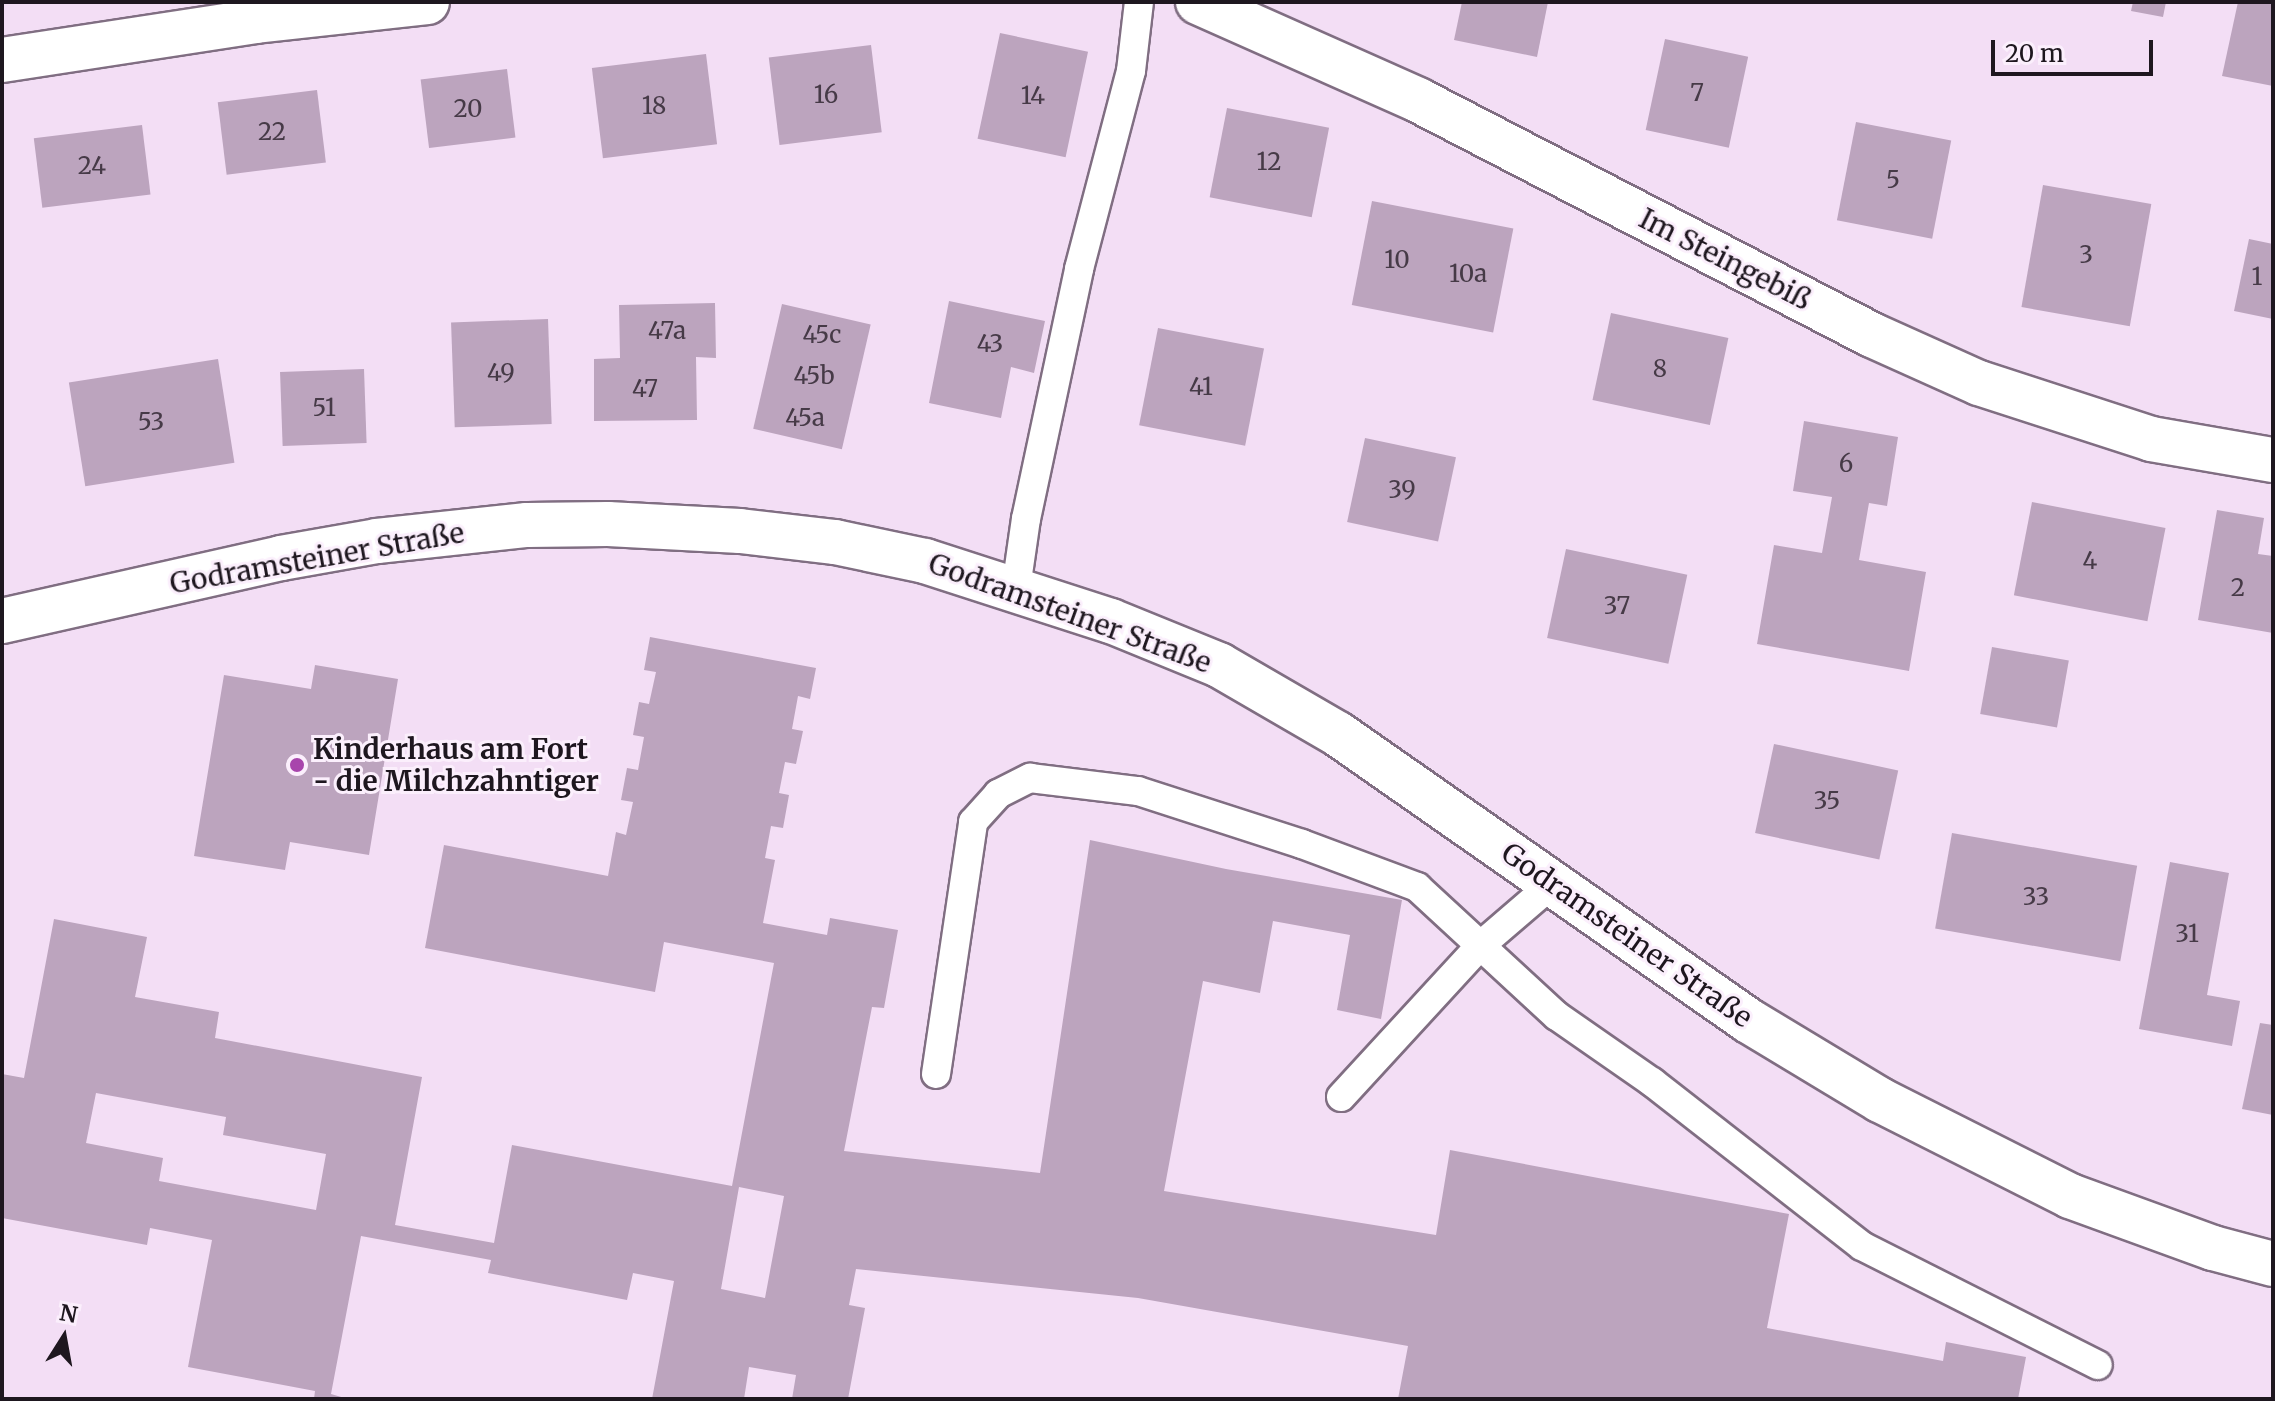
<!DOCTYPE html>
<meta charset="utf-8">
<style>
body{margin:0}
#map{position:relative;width:2275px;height:1401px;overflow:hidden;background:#f3def5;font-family:Merriweather,serif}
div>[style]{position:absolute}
.building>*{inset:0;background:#bca4be;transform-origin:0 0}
.roads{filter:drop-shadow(2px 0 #806e82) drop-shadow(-2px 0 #806e82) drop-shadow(0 2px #806e82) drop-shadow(0 -2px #806e82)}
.service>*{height:28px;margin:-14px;padding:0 14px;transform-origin:14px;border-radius:14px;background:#fff}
.minor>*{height:44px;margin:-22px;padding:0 22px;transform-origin:22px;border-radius:22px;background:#fff}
.tertiary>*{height:44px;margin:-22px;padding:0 22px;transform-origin:22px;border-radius:22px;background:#fff}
.dots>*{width:22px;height:22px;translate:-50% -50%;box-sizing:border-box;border:4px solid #fbeffc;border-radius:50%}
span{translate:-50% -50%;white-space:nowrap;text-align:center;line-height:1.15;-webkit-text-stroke:6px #fbeffc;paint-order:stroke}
.number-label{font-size:24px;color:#463a47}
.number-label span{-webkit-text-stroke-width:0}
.street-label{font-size:28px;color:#1e171f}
.poi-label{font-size:28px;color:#1e171f;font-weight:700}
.left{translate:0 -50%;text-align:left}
.frame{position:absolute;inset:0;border:4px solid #1e171f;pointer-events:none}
.north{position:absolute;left:24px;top:1297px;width:80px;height:80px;-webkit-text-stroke:6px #fbeffc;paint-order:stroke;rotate:11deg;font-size:22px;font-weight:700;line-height:32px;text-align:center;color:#1e171f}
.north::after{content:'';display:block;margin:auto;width:28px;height:36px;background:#1e171f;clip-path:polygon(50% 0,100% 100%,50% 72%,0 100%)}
.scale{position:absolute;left:1991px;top:40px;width:162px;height:36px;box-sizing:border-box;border:4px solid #1e171f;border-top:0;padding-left:10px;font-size:24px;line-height:28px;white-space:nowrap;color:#1e171f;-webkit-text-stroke:6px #fbeffc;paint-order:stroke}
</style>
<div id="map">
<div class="building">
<div style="clip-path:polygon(1462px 2px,1548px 2px,1537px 57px,1454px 40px)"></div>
<div style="clip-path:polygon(2133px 2px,2166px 2px,2163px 17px,2131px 11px)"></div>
<div style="clip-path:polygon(2238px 2px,2273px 2px,2273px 86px,2222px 76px)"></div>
<div style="left:1000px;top:33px;width:90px;height:108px;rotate:12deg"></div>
<div style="left:1665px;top:39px;width:85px;height:93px;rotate:12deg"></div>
<div style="left:871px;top:45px;width:88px;height:103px;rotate:83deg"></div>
<div style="left:706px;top:54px;width:91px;height:115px;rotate:83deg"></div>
<div style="left:507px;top:69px;width:69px;height:87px;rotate:83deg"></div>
<div style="left:317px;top:90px;width:73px;height:100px;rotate:83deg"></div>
<div style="left:1227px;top:108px;width:104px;height:91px;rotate:11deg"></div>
<div style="left:1856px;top:122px;width:97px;height:100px;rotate:11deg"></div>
<div style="left:142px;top:125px;width:70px;height:109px;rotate:83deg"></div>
<div style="left:2043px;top:185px;width:110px;height:124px;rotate:10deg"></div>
<div style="left:1372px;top:201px;width:144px;height:106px;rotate:11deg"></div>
<div style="clip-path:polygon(2249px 239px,2273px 244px,2273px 319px,2234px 311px)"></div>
<div style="clip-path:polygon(949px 301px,1045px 321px,1034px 373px,1011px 367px,1001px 418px,929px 403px)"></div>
<div style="clip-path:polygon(715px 303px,716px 358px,696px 357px,697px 420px,594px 421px,594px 359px,620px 358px,619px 305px)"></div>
<div style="left:782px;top:304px;width:91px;height:128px;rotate:13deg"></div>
<div style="left:1611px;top:313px;width:120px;height:89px;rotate:12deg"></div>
<div style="left:548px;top:319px;width:105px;height:97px;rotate:88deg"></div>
<div style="left:1158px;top:328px;width:108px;height:99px;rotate:11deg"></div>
<div style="left:218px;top:359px;width:105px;height:151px;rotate:81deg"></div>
<div style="left:364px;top:369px;width:74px;height:84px;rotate:88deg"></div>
<div style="clip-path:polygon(1804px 421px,1898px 437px,1887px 506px,1869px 503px,1859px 560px,1926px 572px,1909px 671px,1757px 644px,1774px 545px,1822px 553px,1832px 497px,1793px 491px)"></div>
<div style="left:1365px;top:438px;width:93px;height:86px;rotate:12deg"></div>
<div style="left:2032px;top:502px;width:136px;height:95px;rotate:11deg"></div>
<div style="clip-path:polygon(2217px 510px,2264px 518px,2258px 554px,2273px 556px,2273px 633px,2198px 620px)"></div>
<div style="left:1566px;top:549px;width:124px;height:91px;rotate:12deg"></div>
<div style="clip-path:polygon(evenodd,650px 637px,816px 668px,810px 699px,798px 696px,792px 729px,803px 731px,796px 764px,785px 762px,779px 793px,789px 795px,783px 828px,771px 826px,765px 858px,775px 860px,763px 923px,827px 935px,830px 918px,898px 930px,884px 1008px,872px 1007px,844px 1151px,1040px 1173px,1090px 840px,1226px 869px,1402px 900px,1381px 1019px,1337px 1010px,1350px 935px,1273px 921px,1260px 993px,1203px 981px,1164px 1191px,1436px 1235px,1450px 1150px,1789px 1214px,1767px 1328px,1943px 1361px,1946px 1342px,2026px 1357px,2018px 1399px,1398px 1399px,1408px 1346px,1138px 1298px,856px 1269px,849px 1305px,865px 1308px,848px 1399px,792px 1399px,796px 1375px,749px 1367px,744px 1399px,652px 1399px,674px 1281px,633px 1273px,627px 1300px,488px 1273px,491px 1260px,361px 1236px,331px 1394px,348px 1399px,314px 1399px,315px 1391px,188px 1367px,212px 1240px,150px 1228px,147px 1245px,2px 1218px,2px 1074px,24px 1078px,54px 919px,147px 937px,135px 997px,219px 1012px,215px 1038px,422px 1077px,395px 1225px,494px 1243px,512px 1145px,732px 1186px,774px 963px,664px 942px,655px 992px,425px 948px,444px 845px,608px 876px,616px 832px,626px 835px,633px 802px,621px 800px,627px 768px,638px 770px,644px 737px,633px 735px,639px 702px,649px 704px,656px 672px,644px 670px,650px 637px,96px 1093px,226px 1117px,223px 1135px,326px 1154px,316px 1210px,159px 1181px,163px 1158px,86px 1143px,96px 1093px,650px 637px,739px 1187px,784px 1196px,765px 1298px,721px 1289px,739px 1187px)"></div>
<div style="left:1992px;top:647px;width:78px;height:68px;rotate:10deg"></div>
<div style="clip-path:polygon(315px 665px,398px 679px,369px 855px,290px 842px,285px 870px,194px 856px,224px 675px,311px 689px)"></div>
<div style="left:1774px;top:744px;width:127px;height:91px;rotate:12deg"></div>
<div style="left:1952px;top:833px;width:188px;height:97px;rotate:10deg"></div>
<div style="clip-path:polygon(2170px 862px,2229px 873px,2207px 995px,2240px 1001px,2232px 1046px,2139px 1029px)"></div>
<div style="clip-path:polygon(2260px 1023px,2273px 1025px,2273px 1115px,2242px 1109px)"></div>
</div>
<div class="roads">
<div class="service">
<div style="left:1016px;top:588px;width:70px;rotate:-81.8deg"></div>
<div style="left:1026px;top:519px;width:256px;rotate:-78deg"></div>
<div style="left:1079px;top:269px;width:205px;rotate:-75.3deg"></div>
<div style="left:1131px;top:71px;width:69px;rotate:-83.4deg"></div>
<div style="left:936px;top:1074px;width:255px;rotate:-81.6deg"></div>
<div style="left:973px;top:822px;width:38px;rotate:-48deg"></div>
<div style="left:998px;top:794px;width:36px;rotate:-27deg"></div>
<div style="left:1030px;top:778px;width:109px;rotate:6.9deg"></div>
<div style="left:1138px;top:791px;width:172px;rotate:17.9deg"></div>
<div style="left:1302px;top:844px;width:123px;rotate:20.5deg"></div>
<div style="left:1417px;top:887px;width:190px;rotate:42.7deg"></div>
<div style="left:1557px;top:1016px;width:116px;rotate:34.8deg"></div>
<div style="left:1652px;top:1082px;width:266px;rotate:38deg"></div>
<div style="left:1862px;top:1246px;width:264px;rotate:26.8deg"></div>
<div style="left:1341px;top:1097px;width:207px;rotate:-47.4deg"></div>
<div style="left:1481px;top:945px;width:95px;rotate:-40.7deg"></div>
</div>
<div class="minor">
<div style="left:1198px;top:2px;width:241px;rotate:24deg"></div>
<div style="left:1418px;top:100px;width:511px;rotate:27.37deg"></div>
<div style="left:1872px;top:335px;width:117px;rotate:24.2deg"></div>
<div style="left:1979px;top:383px;width:181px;rotate:18deg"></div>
<div style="left:2151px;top:439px;width:124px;rotate:9.8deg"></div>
<div style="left:2px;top:60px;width:257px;rotate:-8.7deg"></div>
<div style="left:256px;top:21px;width:172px;rotate:-6.3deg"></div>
</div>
<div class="tertiary">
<div style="left:2px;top:621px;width:286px;rotate:-12.7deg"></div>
<div style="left:281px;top:558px;width:97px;rotate:-10deg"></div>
<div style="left:377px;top:541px;width:151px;rotate:-6.1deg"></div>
<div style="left:527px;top:525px;width:81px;rotate:-0.7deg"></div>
<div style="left:608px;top:524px;width:132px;rotate:3deg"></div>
<div style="left:740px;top:531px;width:96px;rotate:6.6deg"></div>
<div style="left:835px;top:542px;width:92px;rotate:11.9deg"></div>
<div style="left:925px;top:561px;width:195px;rotate:17.9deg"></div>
<div style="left:1111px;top:621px;width:117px;rotate:22.2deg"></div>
<div style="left:1219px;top:665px;width:138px;rotate:30.1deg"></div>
<div style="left:1338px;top:734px;width:501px;rotate:34.93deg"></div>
<div style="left:1749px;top:1021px;width:153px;rotate:31.1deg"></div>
<div style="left:1880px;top:1100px;width:213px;rotate:26.8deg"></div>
<div style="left:2070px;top:1196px;width:152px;rotate:20deg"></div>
<div style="left:2213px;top:1248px;width:62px;rotate:14.9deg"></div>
</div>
</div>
<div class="dots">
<div style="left:297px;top:765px;background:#a845ac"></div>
</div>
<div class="number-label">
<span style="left:1697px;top:93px">7</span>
<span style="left:826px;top:95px">16</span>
<span style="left:1033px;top:96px">14</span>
<span style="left:654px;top:106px">18</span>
<span style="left:468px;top:109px">20</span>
<span style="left:272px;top:132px">22</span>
<span style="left:1269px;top:162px">12</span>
<span style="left:92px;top:166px">24</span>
<span style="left:1893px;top:180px">5</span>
<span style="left:2086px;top:255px">3</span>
<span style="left:1397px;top:260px">10</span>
<span style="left:1468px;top:274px">10a</span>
<span style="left:2257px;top:277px">1</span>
<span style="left:667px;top:331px">47a</span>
<span style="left:822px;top:335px">45c</span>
<span style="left:990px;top:344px">43</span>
<span style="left:1660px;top:369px">8</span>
<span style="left:501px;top:373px">49</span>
<span style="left:814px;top:376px">45b</span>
<span style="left:1201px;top:387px">41</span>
<span style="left:645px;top:389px">47</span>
<span style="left:324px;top:408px">51</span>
<span style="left:805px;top:418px">45a</span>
<span style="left:151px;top:422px">53</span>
<span style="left:1846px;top:464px">6</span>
<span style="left:1402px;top:490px">39</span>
<span style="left:2090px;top:561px">4</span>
<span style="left:2238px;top:588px">2</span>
<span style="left:1617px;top:606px">37</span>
<span style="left:1827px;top:801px">35</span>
<span style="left:2036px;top:897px">33</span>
<span style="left:2187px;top:934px">31</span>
</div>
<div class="street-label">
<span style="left:1725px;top:259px;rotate:27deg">Im Steingebiß</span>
<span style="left:317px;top:558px;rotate:-10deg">Godramsteiner Straße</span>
<span style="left:1070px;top:613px;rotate:20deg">Godramsteiner Straße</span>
<span style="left:1627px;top:935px;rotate:35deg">Godramsteiner Straße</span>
</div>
<div class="poi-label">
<span class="left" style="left:313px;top:765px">Kinderhaus am Fort<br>- die Milchzahntiger</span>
</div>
<div class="frame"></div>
<div class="north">N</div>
<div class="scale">20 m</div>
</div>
